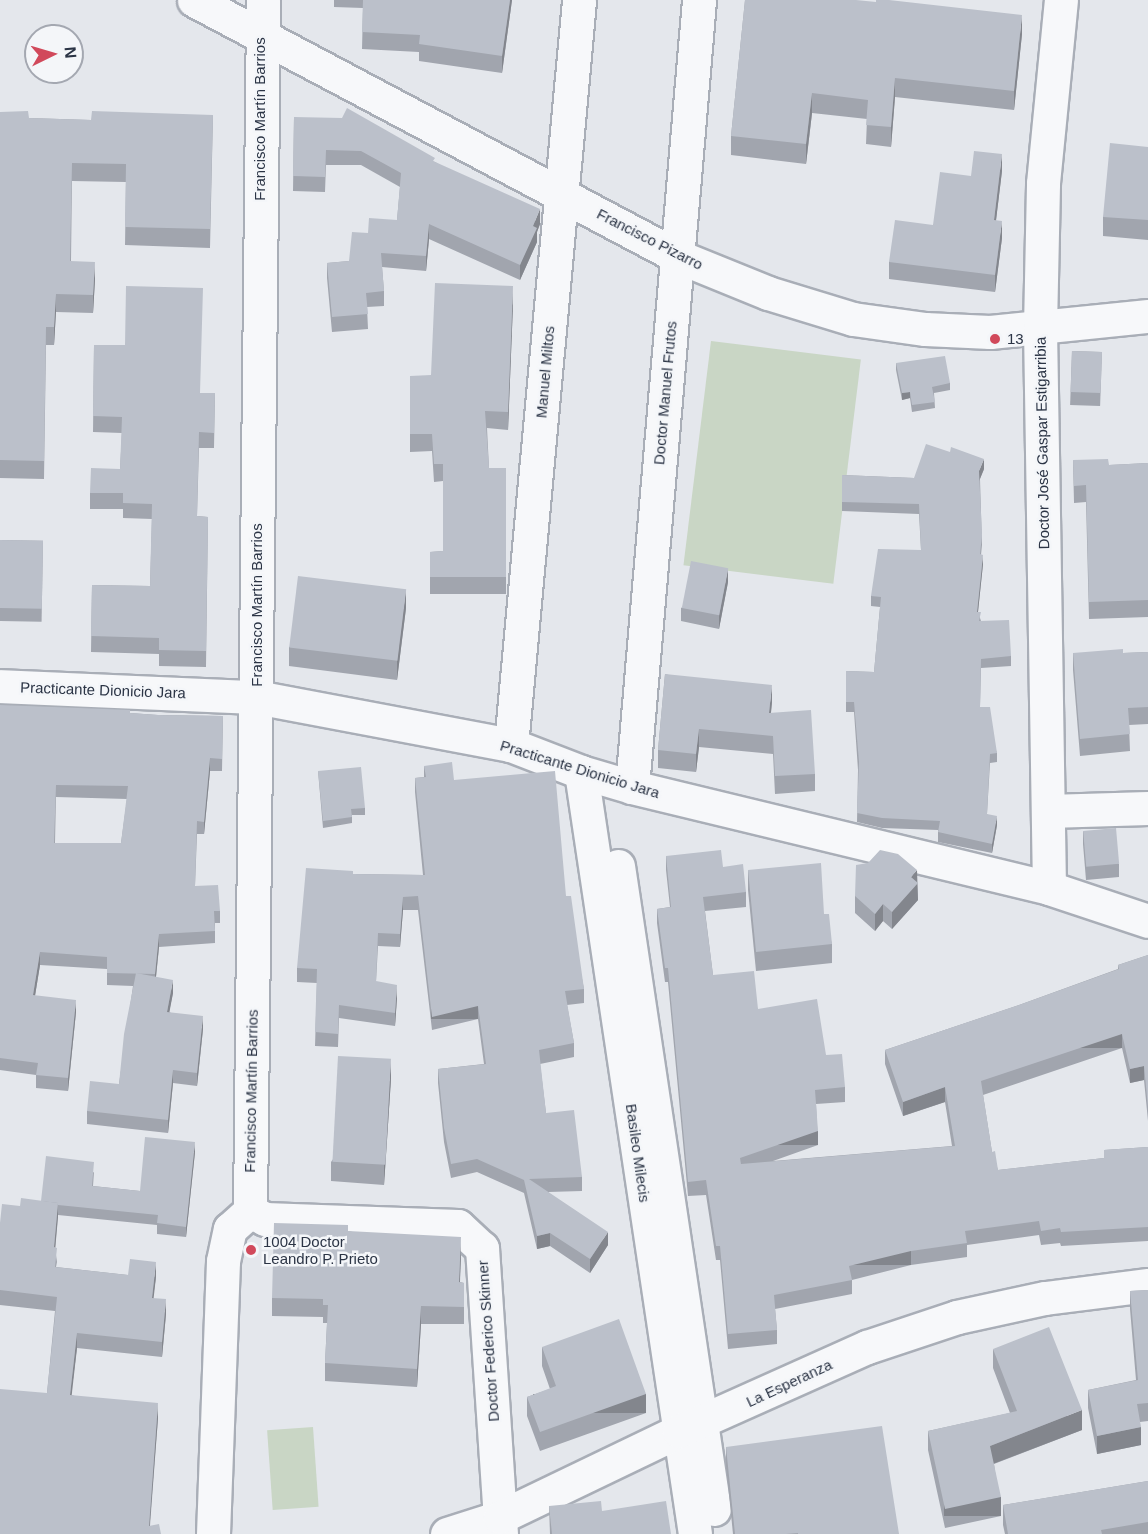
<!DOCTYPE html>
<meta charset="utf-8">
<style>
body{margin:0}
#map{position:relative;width:1148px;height:1534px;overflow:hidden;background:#e4e7ec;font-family:Arial,sans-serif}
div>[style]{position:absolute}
.green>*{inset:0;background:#c9d6c5;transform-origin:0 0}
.roads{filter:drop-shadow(2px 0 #a9aeb7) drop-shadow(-2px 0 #a9aeb7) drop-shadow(0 2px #a9aeb7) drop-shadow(0 -2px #a9aeb7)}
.minor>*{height:33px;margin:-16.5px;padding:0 16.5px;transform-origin:16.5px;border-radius:16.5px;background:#f7f8fa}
.wall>*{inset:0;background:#a1a5ae;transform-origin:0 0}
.shaded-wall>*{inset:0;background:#83868d;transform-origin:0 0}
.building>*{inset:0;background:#bbc0ca;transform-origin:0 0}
.dots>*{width:16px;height:16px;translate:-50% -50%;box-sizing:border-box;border:3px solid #f4f6f9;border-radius:50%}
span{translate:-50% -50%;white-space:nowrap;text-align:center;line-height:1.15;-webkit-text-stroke:5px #f4f6f9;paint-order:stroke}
.street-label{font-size:15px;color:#2b3445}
.poi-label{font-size:15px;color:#2b3445}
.left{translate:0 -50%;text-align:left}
.north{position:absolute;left:24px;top:24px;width:60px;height:60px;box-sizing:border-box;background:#f4f6f9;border:2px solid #a4a8b1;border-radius:50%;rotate:85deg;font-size:16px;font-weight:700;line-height:24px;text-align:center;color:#2b3445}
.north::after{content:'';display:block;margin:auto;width:21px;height:27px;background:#d1495b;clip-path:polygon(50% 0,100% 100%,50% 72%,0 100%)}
</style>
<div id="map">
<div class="green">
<div style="left:711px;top:341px;width:151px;height:226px;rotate:7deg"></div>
<div style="left:313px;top:1427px;width:80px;height:46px;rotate:86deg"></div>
</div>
<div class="roads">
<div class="minor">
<div style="left:194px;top:0;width:547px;rotate:27.92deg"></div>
<div style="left:677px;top:256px;width:98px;rotate:22.1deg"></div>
<div style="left:768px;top:293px;width:89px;rotate:17deg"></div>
<div style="left:853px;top:319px;width:73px;rotate:7.9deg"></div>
<div style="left:925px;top:329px;width:65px;rotate:2.6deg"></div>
<div style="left:990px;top:332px;width:159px;rotate:-5.8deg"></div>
<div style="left:0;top:686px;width:256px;rotate:2.5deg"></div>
<div style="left:256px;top:697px;width:259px;rotate:10.7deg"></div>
<div style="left:511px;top:745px;width:75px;rotate:21.1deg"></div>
<div style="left:581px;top:772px;width:53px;rotate:16.4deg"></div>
<div style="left:632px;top:787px;width:429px;rotate:13.6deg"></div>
<div style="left:1049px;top:888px;width:104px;rotate:18.4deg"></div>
<div style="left:511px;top:745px;width:748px;rotate:-84.78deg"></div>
<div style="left:581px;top:772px;width:770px;rotate:81.49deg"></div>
<div style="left:632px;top:787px;width:790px;rotate:-85.13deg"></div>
<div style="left:1048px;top:811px;width:100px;rotate:-1.7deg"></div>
<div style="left:618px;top:866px;width:650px;rotate:81.51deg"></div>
<div style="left:1049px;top:888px;width:560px;rotate:-90.92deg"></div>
<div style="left:1040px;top:328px;width:145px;rotate:-88.8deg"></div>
<div style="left:1043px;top:183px;width:184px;rotate:-84.4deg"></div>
<div style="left:250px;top:1211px;width:1211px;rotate:-89.38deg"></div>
<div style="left:250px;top:1211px;width:17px;rotate:28deg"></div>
<div style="left:265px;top:1219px;width:193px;rotate:2.1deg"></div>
<div style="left:458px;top:1226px;width:33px;rotate:43deg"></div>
<div style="left:482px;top:1248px;width:287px;rotate:86.2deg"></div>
<div style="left:213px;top:1534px;width:273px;rotate:-87.9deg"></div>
<div style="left:223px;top:1261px;width:33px;rotate:-78deg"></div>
<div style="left:230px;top:1229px;width:27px;rotate:-42deg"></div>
<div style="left:447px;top:1534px;width:56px;rotate:-17.8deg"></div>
<div style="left:500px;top:1517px;width:199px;rotate:-25.7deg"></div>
<div style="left:679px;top:1431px;width:206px;rotate:-24.1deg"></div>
<div style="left:867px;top:1347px;width:95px;rotate:-18.4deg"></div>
<div style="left:957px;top:1317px;width:90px;rotate:-12.2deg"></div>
<div style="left:1045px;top:1298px;width:104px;rotate:-7.2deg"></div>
</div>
</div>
<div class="wall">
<div style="clip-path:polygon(334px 0,512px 0,502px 73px,419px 61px,419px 52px,362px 49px,363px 8px,334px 7px)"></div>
<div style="clip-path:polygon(745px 0,1022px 34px,1014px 110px,895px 97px,891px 147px,866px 144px,867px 119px,812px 113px,806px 164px,731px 155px,731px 136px)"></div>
<div style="clip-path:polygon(0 112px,29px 118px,91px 120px,213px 115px,210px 248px,125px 245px,126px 182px,72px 181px,71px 261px,95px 280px,93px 313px,56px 312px,54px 345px,46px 345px,44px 479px,0 478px)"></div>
<div style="clip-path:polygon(294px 117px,435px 162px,540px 224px,537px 232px,537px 242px,520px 280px,429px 239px,426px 271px,382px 267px,384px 291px,384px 306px,367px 307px,368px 329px,332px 332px,327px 278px,327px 263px,349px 261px,368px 233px,397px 220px,400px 187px,361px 165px,326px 165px,325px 192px,293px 191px)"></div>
<div style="clip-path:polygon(1148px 147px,1148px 240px,1103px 236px,1103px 217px)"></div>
<div style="clip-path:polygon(1002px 171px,996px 220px,1002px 238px,995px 292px,889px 279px,889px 262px,933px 225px,971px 176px)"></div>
<div style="clip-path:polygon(513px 304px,508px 430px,487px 428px,489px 468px,506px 468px,506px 594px,430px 594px,430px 552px,443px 551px,443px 481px,434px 482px,432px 451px,410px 452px,410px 434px,431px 375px)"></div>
<div style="clip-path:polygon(94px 345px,200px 393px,215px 393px,214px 448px,199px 448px,197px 516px,208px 517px,206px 667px,159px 666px,159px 654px,91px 652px,92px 585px,150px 586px,152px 519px,123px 518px,123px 509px,90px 509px,90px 493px,120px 469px,122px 433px,93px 432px)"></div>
<div style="left:1072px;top:351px;width:30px;height:54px;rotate:2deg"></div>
<div style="clip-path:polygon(896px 363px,950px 383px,950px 390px,934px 393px,935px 408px,912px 412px,910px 398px,902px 400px,896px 370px)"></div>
<div style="clip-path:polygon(1073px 460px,1109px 465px,1148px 463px,1148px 617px,1089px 619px,1086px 502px,1074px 503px)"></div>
<div style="clip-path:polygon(984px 469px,980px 479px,982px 545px,981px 555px,983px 564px,978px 612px,981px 621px,1011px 656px,1011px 666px,981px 668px,980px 707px,997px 753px,997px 762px,990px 763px,987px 814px,997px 825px,992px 853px,938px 842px,938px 830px,882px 828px,857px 822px,858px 770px,854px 712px,846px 712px,846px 671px,874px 672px,880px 607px,871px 606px,871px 596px,921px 550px,919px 514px,842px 511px,842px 475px,914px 478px)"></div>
<div style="left:0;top:540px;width:43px;height:81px;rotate:1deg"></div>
<div style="clip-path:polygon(728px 582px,719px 629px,681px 621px,681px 608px)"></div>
<div style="clip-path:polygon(406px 608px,397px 680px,289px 666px,289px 647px)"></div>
<div style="clip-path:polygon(1148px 652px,1148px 724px,1129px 725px,1130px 751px,1080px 756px,1073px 670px,1073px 653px,1123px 653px)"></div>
<div style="clip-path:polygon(665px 674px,772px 702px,771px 713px,815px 774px,815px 791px,775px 794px,773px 754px,699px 747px,696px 772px,658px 768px,658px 750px)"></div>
<div style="clip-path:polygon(evenodd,0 705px,130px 713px,158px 715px,223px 716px,222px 771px,210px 771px,204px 834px,197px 834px,195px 886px,220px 911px,220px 923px,215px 923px,215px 943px,159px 947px,156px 977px,173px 993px,169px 1012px,203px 1029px,197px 1086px,173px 1083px,168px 1133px,87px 1124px,87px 1111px,119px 1084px,133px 986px,107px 985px,107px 969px,40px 965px,35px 996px,76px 1012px,68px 1091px,36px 1088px,36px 1075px,0 1070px,0 705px,56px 797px,127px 799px,121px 843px,55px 843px,56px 797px)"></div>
<div style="clip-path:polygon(424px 766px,454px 780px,566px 896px,584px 989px,584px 1003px,567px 1005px,574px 1043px,574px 1057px,540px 1064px,546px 1113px,582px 1177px,582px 1191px,548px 1192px,608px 1245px,590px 1273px,550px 1246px,537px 1249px,524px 1193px,477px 1172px,451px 1178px,444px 1142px,438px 1083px,438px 1069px,484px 1064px,478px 1019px,432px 1030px,418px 910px,403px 910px,400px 947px,378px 946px,376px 982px,397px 998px,395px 1026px,339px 1018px,338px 1047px,315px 1046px,317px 983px,297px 982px,297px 968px,353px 874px,423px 875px,415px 792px,415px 778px,424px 777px)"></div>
<div style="clip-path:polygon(318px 771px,365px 808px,365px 815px,352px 815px,352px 823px,323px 828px)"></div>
<div style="clip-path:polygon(1083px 831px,1119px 864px,1119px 877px,1086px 880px,1083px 844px)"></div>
<div style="clip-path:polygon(666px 856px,723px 867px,746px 892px,746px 907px,705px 911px,713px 975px,758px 1009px,826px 1055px,845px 1087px,845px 1102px,816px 1104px,818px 1145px,773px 1161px,952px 1146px,945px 1102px,903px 1116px,885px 1064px,885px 1050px,1019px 1005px,1118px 969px,1118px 965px,1148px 955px,1148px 1121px,1144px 1080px,1130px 1083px,1122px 1048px,983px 1095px,992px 1152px,998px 1170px,1104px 1158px,1104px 1150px,1148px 1147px,1148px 1241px,1061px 1246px,1060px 1243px,1041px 1245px,1039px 1235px,967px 1245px,967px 1257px,911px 1265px,852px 1280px,852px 1294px,775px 1309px,777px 1330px,777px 1344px,728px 1349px,720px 1260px,716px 1260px,706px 1195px,688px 1196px,668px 982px,665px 982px,657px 923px,657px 909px,670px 907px,666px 870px)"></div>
<div style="clip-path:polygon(748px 870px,824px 914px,832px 944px,832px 963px,756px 971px,748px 890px)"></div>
<div style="clip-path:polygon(917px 882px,918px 900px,892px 929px,883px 921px,875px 931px,855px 913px,855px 896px)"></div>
<div style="clip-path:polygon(391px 1079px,384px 1185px,331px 1181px,331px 1162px)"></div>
<div style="clip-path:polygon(195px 1152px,186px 1237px,157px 1234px,157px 1225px,58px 1215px,55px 1248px,57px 1262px,56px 1267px,128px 1275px,156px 1277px,153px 1298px,166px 1314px,162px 1357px,77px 1348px,71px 1395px,158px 1418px,150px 1526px,161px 1534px,0 1534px,47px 1393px,55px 1311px,0 1305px,0 1223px,20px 1206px,41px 1201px,94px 1172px,93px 1186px,140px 1191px)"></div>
<div style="clip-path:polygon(348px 1231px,461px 1255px,460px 1282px,464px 1283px,464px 1324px,421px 1324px,417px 1387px,325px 1381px,325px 1363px,327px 1323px,323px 1323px,323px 1317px,272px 1316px,272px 1298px)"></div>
<div style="clip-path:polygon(1148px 1290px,1148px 1421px,1140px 1422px,1141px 1445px,1097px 1454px,1088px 1408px,1088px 1390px,1136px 1380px,1130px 1309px,1130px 1291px)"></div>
<div style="clip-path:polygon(542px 1347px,646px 1413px,540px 1451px,527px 1416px,527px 1397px,550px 1389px,542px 1366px)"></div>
<div style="clip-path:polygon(993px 1349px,1082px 1430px,994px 1464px,1001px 1516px,945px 1528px,928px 1450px,928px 1431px,1010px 1413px,993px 1368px)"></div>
<div style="clip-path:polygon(726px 1447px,899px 1534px,733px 1534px,726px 1465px)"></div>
<div style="clip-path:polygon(1148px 1481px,1148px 1534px,1005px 1534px,1003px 1525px,1003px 1505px)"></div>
<div style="clip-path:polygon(549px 1506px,602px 1511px,671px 1534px,550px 1534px)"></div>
</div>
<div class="shaded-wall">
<div style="clip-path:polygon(510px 0,512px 0,502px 73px,502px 56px)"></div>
<div style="clip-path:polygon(1022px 15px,1022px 34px,1014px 110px,1014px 91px)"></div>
<div style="clip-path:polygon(895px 78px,895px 97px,891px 147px,891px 127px)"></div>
<div style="clip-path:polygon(812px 93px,812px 113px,806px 164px,806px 144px)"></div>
<div style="clip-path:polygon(1002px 154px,1002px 171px,994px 237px,994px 220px)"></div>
<div style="clip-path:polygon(540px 209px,540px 224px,537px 232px,537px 242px,520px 280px,520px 265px,533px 226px)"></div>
<div style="clip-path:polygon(1002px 221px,1002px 238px,995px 292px,995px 275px)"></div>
<div style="clip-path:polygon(429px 224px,429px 239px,426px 271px,426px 256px)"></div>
<div style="clip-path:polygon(95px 262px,95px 280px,93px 313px,93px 295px)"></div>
<div style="clip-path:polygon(513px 286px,513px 304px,508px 430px,508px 412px)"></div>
<div style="clip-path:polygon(56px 294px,56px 312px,54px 345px,54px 327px)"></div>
<div style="clip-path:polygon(910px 392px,910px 398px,902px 400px,902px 393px)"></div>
<div style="clip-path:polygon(984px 459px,984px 469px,979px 481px,979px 471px)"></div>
<div style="clip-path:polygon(983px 555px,983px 564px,977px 621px,977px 612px)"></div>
<div style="clip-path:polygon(728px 568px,728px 582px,719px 629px,719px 616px)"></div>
<div style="clip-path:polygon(406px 589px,406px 608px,397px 680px,397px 661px)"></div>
<div style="clip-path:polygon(772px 685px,772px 702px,769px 730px,769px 713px)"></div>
<div style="clip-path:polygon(699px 729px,699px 747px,696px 772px,696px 754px)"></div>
<div style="clip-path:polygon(210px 758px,210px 771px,204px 834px,204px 822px)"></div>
<div style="clip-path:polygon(997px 816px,997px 825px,992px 853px,992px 844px)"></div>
<div style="clip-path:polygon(917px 870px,918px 900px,892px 929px,892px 912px,911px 877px)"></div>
<div style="clip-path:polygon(403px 897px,403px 910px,400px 947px,400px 934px)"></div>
<div style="clip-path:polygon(883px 904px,883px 921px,875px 931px,875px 914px)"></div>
<div style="clip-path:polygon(159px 934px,159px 947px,155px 986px,155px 974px)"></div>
<div style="clip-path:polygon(40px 952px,40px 965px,33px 1008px,33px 995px)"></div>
<div style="clip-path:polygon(173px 980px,173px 993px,167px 1025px,167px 1012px)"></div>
<div style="clip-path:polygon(397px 985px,397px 998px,395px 1026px,395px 1013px)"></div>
<div style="clip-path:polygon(76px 1000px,76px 1012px,68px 1091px,68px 1078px)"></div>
<div style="left:478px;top:1006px;width:13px;height:47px;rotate:90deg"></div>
<div style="clip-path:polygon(203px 1016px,203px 1029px,197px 1086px,197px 1073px)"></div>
<div style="left:1122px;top:1034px;width:14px;height:149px;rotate:90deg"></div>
<div style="clip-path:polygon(391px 1059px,391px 1079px,384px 1185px,384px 1166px)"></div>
<div style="clip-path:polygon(1144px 1066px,1144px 1080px,1130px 1083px,1130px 1069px)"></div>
<div style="clip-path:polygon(173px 1070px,173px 1083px,168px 1133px,168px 1120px)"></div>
<div style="clip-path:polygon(945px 1087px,945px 1102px,903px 1116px,903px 1102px)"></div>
<div style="left:818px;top:1131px;width:14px;height:83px;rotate:90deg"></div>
<div style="clip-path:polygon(195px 1142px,195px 1152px,186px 1237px,186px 1227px)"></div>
<div style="clip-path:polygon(58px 1203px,58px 1217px,54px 1262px,54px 1247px)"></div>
<div style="clip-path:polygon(608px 1232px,608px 1245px,590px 1273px,590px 1259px)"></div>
<div style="clip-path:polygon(550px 1233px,550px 1246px,537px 1249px,537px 1236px)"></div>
<div style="clip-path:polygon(461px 1237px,461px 1255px,459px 1300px,459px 1282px)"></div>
<div style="left:911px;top:1251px;width:14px;height:64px;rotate:90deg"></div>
<div style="clip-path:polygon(156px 1262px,156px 1277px,152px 1312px,152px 1298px)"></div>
<div style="clip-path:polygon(166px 1299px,166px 1314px,162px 1357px,162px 1342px)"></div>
<div style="clip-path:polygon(421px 1306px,421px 1324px,417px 1387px,417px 1369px)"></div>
<div style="clip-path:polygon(77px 1333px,77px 1348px,70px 1410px,70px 1395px)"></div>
<div style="left:646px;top:1394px;width:19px;height:113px;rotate:90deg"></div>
<div style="clip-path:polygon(158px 1403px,158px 1418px,149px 1534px,149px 1526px)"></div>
<div style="clip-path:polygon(1082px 1410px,1082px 1430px,990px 1465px,990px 1446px)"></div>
<div style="clip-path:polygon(1141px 1427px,1141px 1445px,1097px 1454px,1097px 1436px)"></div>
<div style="left:1001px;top:1497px;width:19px;height:57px;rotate:90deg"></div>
</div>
<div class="building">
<div style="clip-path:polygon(363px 0,510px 0,502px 56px,419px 44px,420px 35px,362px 32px)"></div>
<div style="clip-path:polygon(745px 0,856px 0,876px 2px,876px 0,889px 0,1022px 15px,1014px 91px,895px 78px,891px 127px,866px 125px,868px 100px,812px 93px,806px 144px,731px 136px)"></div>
<div style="clip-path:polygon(347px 108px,435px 158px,433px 161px,540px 209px,533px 226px,537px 228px,520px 265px,429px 224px,426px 256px,381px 253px,384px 291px,366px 293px,368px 314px,332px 317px,327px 263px,349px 261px,352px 232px,368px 233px,369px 218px,397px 220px,401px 173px,361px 151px,326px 150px,325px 177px,293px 176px,294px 117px,342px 118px)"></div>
<div style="clip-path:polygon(28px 111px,29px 118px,91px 120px,92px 111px,213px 115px,210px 229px,125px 227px,126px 164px,72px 163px,70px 261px,95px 262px,93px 295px,56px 294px,54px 327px,46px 327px,44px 461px,0 460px,0 112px)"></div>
<div style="clip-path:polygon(1110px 143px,1148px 147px,1148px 220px,1103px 217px)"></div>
<div style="clip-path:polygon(974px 151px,1002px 154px,994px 220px,1002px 221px,995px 275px,889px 262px,895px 220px,933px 225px,940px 172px,971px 176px)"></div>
<div style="clip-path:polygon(435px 283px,513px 286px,508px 412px,485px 411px,489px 468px,506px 468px,506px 577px,430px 577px,430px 552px,443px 551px,443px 464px,434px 464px,432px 434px,410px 434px,410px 376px,431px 375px)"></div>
<div style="clip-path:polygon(126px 286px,203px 288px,200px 393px,215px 393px,214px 433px,199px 432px,197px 516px,208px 517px,206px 651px,159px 650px,159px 638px,91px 636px,92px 585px,150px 586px,152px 504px,123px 503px,123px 493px,90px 493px,91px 468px,120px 469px,122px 417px,93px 416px,94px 345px,125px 345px)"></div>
<div style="left:1072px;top:351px;width:30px;height:41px;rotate:2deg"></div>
<div style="clip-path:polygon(945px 356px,950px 383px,932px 387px,935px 402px,912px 405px,910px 392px,902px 393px,896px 363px)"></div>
<div style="clip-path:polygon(926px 444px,950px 452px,951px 447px,984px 459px,979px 471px,982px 535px,980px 554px,983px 555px,977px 612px,981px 612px,979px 621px,1009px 620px,1011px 656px,981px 659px,980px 707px,990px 707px,997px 753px,990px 754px,987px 814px,997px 816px,992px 844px,938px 832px,940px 821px,882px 818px,857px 813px,859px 762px,854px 702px,846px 702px,846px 671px,874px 672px,881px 597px,871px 596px,878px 549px,921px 550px,919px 504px,842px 502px,842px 475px,914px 478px)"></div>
<div style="clip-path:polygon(1108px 459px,1109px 465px,1148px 463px,1148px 600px,1089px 602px,1086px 485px,1074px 486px,1073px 460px)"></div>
<div style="left:0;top:540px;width:43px;height:68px;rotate:1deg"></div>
<div style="left:691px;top:561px;width:38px;height:48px;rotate:11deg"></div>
<div style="left:298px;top:576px;width:109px;height:72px;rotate:7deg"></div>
<div style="clip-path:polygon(1123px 649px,1123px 653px,1148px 652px,1148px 707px,1128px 708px,1130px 734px,1080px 739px,1073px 653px)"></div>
<div style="clip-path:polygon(665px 674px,772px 685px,769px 713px,811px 710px,815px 774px,775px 776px,773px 736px,699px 729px,696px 754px,658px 750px)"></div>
<div style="clip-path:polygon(evenodd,0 705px,130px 710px,130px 713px,158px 715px,223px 716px,222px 759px,210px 758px,204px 822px,197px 821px,195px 886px,218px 885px,220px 911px,214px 911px,215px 931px,159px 934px,155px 974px,107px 973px,107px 957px,40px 952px,33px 995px,76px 1000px,68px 1078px,36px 1075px,38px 1063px,0 1058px,0 705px,56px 785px,128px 786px,121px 843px,54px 843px,56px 785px)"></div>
<div style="clip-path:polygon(452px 762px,454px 780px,555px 771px,566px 896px,571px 896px,584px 989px,565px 991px,574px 1043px,539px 1050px,546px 1113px,574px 1110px,582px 1177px,529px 1179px,608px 1232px,590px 1259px,550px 1233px,537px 1236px,524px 1180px,477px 1159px,451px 1164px,444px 1128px,438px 1069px,486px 1064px,478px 1006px,432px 1017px,418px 896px,403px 897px,400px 934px,378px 933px,376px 981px,397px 985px,395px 1013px,339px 1005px,338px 1034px,315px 1032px,317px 969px,297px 968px,306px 868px,353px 871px,353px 874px,425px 875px,415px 778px,426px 777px,424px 766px)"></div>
<div style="clip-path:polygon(361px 767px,365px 808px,351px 809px,352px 817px,323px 821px,318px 771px)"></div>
<div style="left:1116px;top:828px;width:36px;height:33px;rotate:85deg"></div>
<div style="clip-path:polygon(721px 850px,723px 867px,743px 864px,746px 892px,703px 897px,713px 975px,754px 971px,758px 1009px,817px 999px,826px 1055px,842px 1054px,845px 1087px,815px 1090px,818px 1131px,740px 1158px,741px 1164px,955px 1146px,945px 1087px,903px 1102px,885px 1050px,1019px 1005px,1119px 969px,1118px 965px,1148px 955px,1148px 1107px,1144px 1066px,1130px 1069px,1122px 1034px,981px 1081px,992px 1152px,995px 1151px,998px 1170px,1104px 1158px,1104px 1150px,1148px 1147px,1148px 1227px,1061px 1232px,1060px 1228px,1041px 1231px,1039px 1221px,965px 1231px,967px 1243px,911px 1251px,849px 1266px,852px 1280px,774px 1295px,777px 1330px,728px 1334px,720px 1246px,716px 1246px,706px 1180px,688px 1182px,668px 968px,665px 968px,657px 909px,671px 907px,666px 856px)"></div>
<div style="clip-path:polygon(880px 850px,898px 854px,917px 870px,911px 877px,918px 883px,892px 912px,883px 904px,875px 914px,855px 896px,856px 865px,868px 863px)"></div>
<div style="clip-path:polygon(821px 863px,824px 914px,829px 914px,832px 944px,756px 952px,748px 870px)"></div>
<div style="clip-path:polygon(136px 973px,173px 980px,167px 1012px,203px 1016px,197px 1073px,173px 1070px,168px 1120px,87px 1111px,90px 1081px,119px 1084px,124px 1034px)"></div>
<div style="left:338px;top:1056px;width:53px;height:106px;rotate:3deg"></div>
<div style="clip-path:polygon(145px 1137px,195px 1142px,186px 1227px,157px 1223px,158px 1215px,58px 1205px,58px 1203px,41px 1201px,46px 1156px,94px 1162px,92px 1186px,140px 1191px)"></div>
<div style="clip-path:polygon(21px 1198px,58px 1203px,54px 1247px,57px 1248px,55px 1267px,128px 1275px,130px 1259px,156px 1262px,152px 1298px,166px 1299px,162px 1342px,77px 1333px,70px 1395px,158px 1403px,149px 1526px,159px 1524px,161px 1534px,0 1534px,0 1389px,47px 1393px,57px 1297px,0 1290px,0 1223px,2px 1204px,20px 1206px)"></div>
<div style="clip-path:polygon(274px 1223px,348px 1225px,348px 1231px,461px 1237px,459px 1282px,464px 1283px,464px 1307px,421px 1306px,417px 1369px,325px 1363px,328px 1305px,323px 1305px,323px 1299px,272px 1298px)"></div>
<div style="clip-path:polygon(1148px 1290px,1148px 1403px,1137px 1404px,1141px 1427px,1097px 1436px,1088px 1390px,1138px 1380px,1130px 1291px)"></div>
<div style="clip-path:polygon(619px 1319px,646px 1394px,540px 1432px,527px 1397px,556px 1386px,542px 1347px)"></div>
<div style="clip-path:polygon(1049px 1327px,1082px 1410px,990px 1446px,1001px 1497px,945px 1509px,928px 1431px,1017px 1411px,993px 1349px)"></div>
<div style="clip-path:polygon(882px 1426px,899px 1534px,798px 1534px,798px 1533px,786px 1534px,735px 1534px,726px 1447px)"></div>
<div style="clip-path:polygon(1148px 1481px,1148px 1522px,1101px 1530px,1102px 1534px,1008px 1534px,1003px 1505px)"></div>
<div style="clip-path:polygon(601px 1501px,602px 1511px,666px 1501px,671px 1534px,552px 1534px,549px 1506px)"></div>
</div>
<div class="dots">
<div style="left:995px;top:339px;background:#d1495b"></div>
<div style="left:251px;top:1250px;background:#d1495b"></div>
</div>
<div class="street-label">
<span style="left:260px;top:119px;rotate:-90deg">Francisco Martín Barrios</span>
<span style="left:650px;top:239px;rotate:27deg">Francisco Pizarro</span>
<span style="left:545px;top:372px;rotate:-85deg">Manuel Miltos</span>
<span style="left:665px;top:393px;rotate:-85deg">Doctor Manuel Frutos</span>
<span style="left:1042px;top:443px;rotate:-91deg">Doctor José Gaspar Estigarribia</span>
<span style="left:257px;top:605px;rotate:-90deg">Francisco Martín Barrios</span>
<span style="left:103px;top:690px;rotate:2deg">Practicante Dionicio Jara</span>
<span style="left:580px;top:769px;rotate:17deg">Practicante Dionicio Jara</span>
<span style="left:251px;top:1091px;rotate:-89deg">Francisco Martín Barrios</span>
<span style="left:638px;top:1153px;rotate:82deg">Basileo Milecis</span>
<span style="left:488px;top:1341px;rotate:-94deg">Doctor Federico Skinner</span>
<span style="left:789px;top:1383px;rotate:-25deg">La Esperanza</span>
</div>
<div class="poi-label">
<span class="left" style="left:1007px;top:339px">13</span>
<span class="left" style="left:263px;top:1250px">1004 Doctor<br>Leandro P. Prieto</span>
</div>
<div class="north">N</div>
</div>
